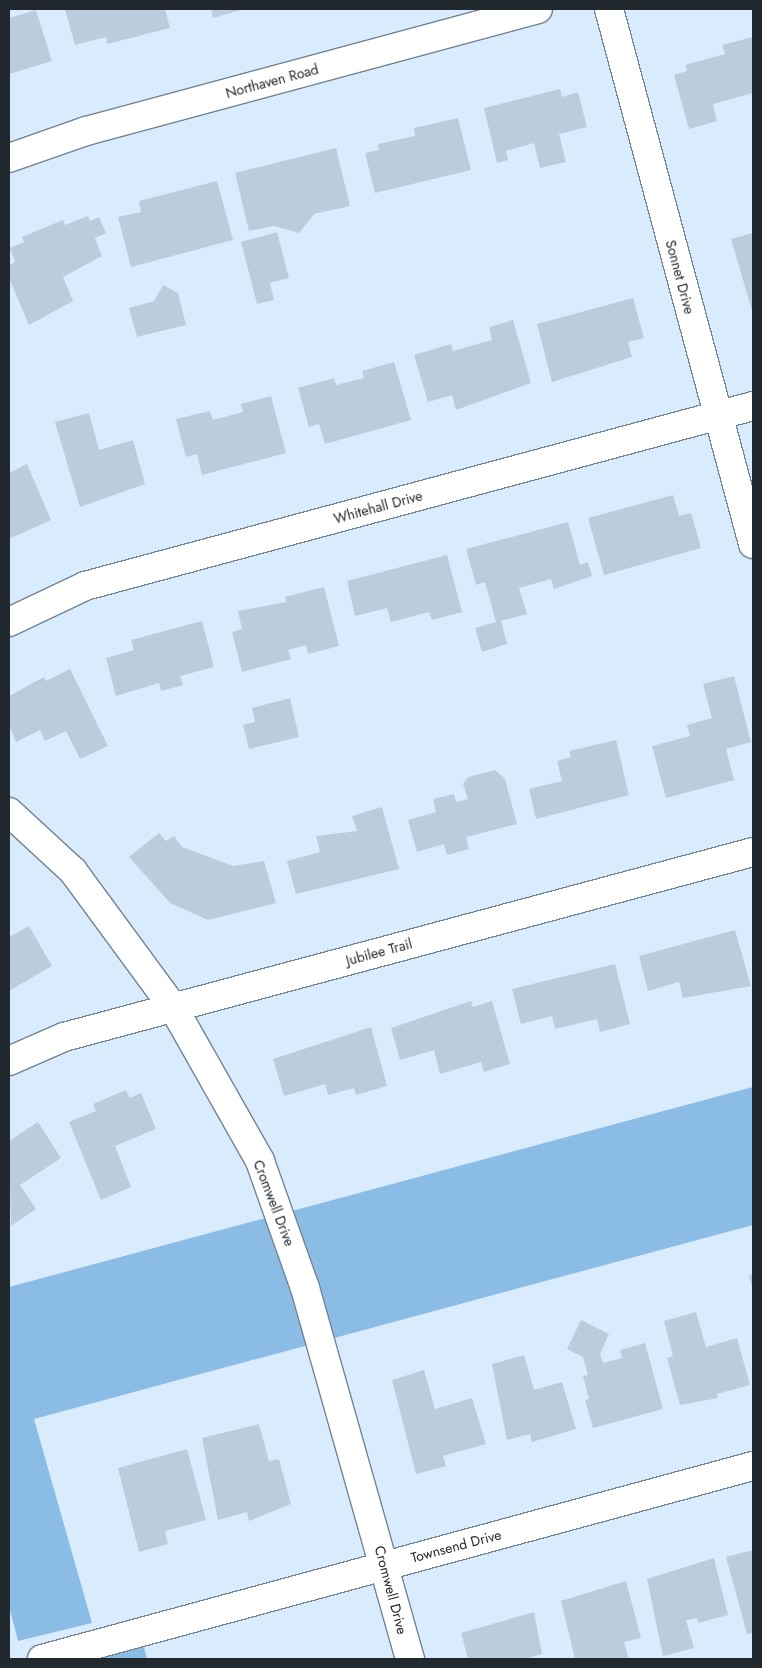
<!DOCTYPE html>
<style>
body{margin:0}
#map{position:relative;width:762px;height:1668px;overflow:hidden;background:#d9ecfd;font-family:Jost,sans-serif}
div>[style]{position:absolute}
.green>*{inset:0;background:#8bbce6}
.building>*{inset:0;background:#bbcddd}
.roads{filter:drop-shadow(1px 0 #728392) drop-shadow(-1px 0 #728392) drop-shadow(0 1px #728392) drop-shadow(0 -1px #728392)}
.minor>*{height:28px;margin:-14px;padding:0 14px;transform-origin:14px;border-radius:14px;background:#fff}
span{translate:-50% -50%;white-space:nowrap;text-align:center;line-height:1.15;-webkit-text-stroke:4px #fff;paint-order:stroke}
.street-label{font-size:14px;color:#21282e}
.frame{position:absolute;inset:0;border:10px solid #21282e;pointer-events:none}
</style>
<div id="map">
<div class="green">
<div style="clip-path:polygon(753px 1087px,753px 1225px,34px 1419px,92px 1623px,18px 1641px,9px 1606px,9px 1287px)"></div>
<div style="clip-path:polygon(143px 1644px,147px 1659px,82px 1659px)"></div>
</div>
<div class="building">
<div style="clip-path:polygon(65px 9px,165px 9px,170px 28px,107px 44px,106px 37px,75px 45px)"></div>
<div style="clip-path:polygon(211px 9px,244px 9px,213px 18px)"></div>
<div style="clip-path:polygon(36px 10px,52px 61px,9px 74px,9px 18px)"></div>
<div style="clip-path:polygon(753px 37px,753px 93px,713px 104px,717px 121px,689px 129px,674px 75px,687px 71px,685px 65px,725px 54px,722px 45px)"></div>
<div style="clip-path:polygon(560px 89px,562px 97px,578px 92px,587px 127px,559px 134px,566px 162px,540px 168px,534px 143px,506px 151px,508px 160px,497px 163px,484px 108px)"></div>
<div style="clip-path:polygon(458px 118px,471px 170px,375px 193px,365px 153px,379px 150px,378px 144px,415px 136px,414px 128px)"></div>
<div style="clip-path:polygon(336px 148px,350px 206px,314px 214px,299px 233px,274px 226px,249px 231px,235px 173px)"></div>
<div style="clip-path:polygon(217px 181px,233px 240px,131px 267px,118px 217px,141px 212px,139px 201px)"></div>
<div style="clip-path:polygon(88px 216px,90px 221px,99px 217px,106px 233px,95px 238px,102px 256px,63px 277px,73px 301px,29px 325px,9px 278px,9px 265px,15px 262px,10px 248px,24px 242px,22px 237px,63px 220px,65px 225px)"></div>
<div style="clip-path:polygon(277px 232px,289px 278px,270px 283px,274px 300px,257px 304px,241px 242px)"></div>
<div style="clip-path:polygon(753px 233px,753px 314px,731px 239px)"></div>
<div style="clip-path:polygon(163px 285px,178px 293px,186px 325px,137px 337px,129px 308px,154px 301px)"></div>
<div style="clip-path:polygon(633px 298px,644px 338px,628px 342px,632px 357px,552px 382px,537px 324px)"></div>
<div style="clip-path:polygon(513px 320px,531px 383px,456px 410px,452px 395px,428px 402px,414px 355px,451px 344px,453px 351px,492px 340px,489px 327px)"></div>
<div style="clip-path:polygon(394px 362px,411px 420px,325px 444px,319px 424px,309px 427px,298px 388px,334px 378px,336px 385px,364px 378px,362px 371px)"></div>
<div style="clip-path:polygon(271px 396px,286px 453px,202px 475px,197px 454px,186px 457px,176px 419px,210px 411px,213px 420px,243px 412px,241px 404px)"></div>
<div style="clip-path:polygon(89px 413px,99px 450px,133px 440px,145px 484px,80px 507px,55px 422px)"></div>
<div style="clip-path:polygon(27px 464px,51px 520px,9px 539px,9px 473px)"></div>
<div style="clip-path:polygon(673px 495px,679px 516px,691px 513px,701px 548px,604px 575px,588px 518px)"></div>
<div style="clip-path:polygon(568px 522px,580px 565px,588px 562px,592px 576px,554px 589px,551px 579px,519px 588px,527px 614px,501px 621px,507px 644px,482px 652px,475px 628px,496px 622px,485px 582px,476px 585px,466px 549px)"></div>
<div style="clip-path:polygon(447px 555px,462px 612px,432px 620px,429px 612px,391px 622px,387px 608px,355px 616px,347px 581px)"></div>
<div style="clip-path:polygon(324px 587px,339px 646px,308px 654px,306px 645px,288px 650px,291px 659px,242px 672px,232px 632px,242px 629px,238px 611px,286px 602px,285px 597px)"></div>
<div style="clip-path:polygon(202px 621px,214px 667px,180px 676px,183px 685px,161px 691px,159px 683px,116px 696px,106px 658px,134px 650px,131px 640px)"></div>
<div style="clip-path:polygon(70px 669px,108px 746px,80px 759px,66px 731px,45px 741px,40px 730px,16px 742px,9px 726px,9px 696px,44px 677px,46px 681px)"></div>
<div style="clip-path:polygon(734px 676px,751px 742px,726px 749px,734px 780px,666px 798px,652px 746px,690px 736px,687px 725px,712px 718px,703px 684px)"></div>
<div style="clip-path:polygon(290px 698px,299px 737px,249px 749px,243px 725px,255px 722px,252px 708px)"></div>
<div style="clip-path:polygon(616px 740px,629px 795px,536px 819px,529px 789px,562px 781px,557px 761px,571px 757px,569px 751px)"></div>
<div style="clip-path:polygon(495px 770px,505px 779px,517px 824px,466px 837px,469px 849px,447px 855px,444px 844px,417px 852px,408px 820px,436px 812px,433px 799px,454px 794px,456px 802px,468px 799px,463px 784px,468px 777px)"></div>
<div style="clip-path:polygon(382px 807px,399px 869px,296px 894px,287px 861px,320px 852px,316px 836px,357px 831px,352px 816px)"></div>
<div style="clip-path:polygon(159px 833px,166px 841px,174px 836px,182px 847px,233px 866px,264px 861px,276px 903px,208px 920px,170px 903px,129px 857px)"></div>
<div style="clip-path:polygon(29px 926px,52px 966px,9px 991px,9px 937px)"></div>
<div style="clip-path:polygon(735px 930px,751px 986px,683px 998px,679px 982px,648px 991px,639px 956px)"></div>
<div style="clip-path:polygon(615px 964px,630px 1024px,600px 1032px,597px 1019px,555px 1029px,552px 1016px,521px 1024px,512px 989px)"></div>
<div style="clip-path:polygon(471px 1001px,473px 1007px,492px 1001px,510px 1064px,484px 1072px,481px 1062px,440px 1074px,434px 1050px,400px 1060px,391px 1028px)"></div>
<div style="clip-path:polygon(371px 1027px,387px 1086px,356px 1095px,354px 1088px,328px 1095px,325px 1084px,284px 1096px,273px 1059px)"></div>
<div style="clip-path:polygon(126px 1090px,130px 1098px,141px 1093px,156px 1129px,115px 1146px,131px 1187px,101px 1200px,69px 1122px,96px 1111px,93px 1104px)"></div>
<div style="clip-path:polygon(38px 1122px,61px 1158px,20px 1185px,36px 1209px,11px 1226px,9px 1141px)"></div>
<div style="clip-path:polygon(753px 1274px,753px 1290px,749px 1276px)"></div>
<div style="clip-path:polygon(696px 1312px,706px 1347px,737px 1338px,750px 1385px,717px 1394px,718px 1398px,680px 1405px,667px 1358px,673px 1356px,664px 1321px)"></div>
<div style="clip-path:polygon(581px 1320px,609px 1334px,600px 1354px,603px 1363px,622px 1358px,620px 1350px,645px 1343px,663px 1409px,593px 1428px,585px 1400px,589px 1399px,583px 1376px,588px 1375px,583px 1357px,567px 1349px)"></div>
<div style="clip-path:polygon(524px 1355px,534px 1390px,562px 1382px,576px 1429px,532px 1442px,530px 1434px,507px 1440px,492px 1364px)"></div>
<div style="clip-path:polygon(424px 1370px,435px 1409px,472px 1398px,486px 1444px,443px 1456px,446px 1466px,416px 1474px,392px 1380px)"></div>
<div style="clip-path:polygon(259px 1424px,269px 1461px,279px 1459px,291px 1504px,249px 1521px,247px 1512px,218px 1520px,202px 1438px)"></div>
<div style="clip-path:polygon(187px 1449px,206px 1520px,165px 1531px,168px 1544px,139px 1552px,118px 1468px)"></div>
<div style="clip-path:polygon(753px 1550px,753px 1633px,747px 1634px,726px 1557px)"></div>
<div style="clip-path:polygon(714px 1558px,728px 1615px,698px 1623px,697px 1618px,686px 1620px,694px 1648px,663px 1656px,647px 1579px)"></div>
<div style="clip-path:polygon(626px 1581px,641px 1638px,624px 1642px,629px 1659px,575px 1659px,561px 1601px)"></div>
<div style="clip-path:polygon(534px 1612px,542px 1654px,524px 1659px,468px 1659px,461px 1633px)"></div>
</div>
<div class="roads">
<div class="minor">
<div style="left:609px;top:9px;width:554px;rotate:74.94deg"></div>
<div style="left:9px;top:158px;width:82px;rotate:-19.3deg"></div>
<div style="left:86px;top:131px;width:468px;rotate:-15.1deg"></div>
<div style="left:9px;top:622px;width:84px;rotate:-25.3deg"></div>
<div style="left:85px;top:586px;width:692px;rotate:-15.08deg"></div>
<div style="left:9px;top:812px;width:87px;rotate:42.7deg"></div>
<div style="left:73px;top:871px;width:169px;rotate:53.7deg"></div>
<div style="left:173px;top:1007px;width:177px;rotate:60.5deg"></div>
<div style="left:260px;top:1161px;width:135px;rotate:70.5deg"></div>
<div style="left:305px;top:1288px;width:386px;rotate:74.2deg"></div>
<div style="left:9px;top:1061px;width:60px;rotate:-23.6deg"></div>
<div style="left:64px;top:1037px;width:713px;rotate:-15.03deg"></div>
<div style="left:42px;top:1659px;width:737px;rotate:-15.19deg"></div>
</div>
</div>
<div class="street-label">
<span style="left:272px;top:81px;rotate:-15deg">Northaven Road</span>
<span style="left:680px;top:277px;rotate:75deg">Sonnet Drive</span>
<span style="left:378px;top:507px;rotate:-15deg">Whitehall Drive</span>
<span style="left:379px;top:952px;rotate:-15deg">Jubilee Trail</span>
<span style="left:274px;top:1203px;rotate:69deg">Cromwell Drive</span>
<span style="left:456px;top:1546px;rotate:-15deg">Townsend Drive</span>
<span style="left:391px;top:1590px;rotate:75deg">Cromwell Drive</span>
</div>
<div class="frame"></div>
</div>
